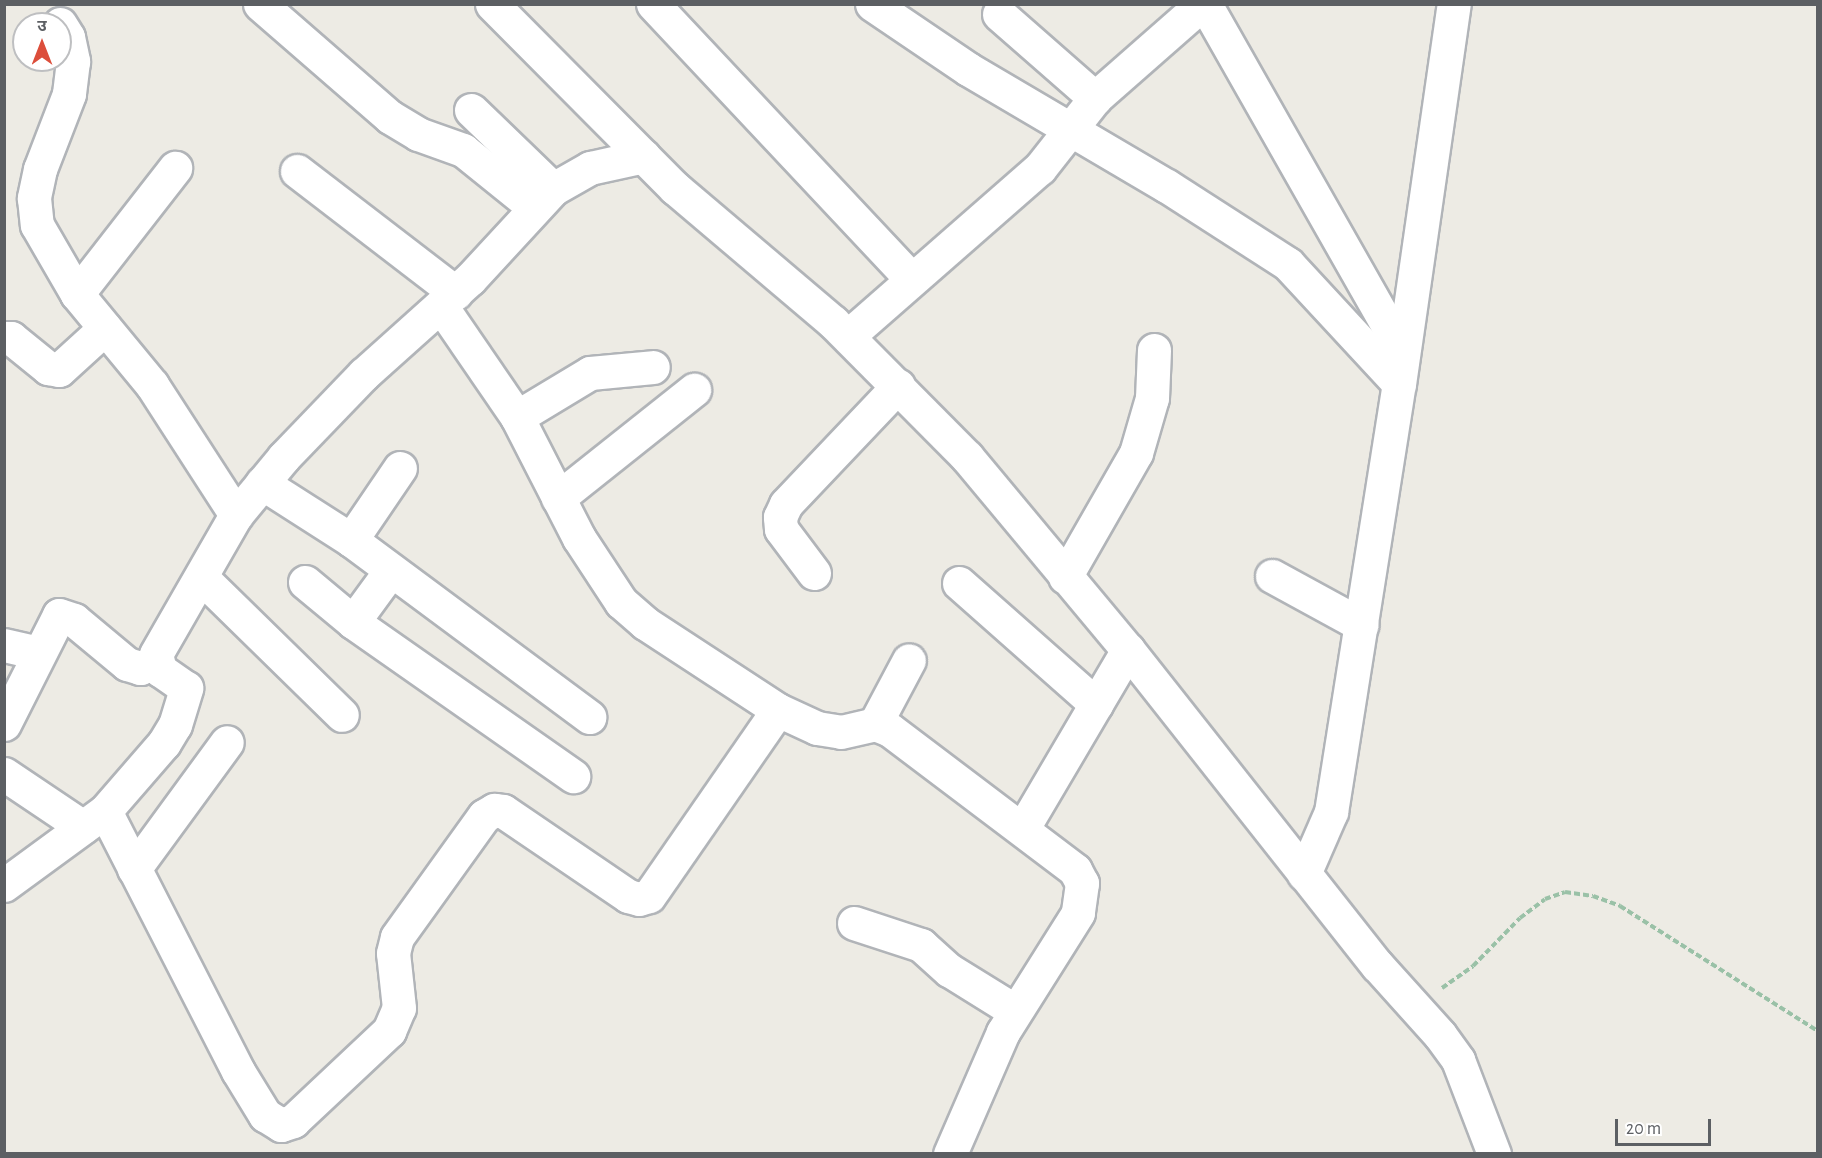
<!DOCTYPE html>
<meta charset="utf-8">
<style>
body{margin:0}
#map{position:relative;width:1822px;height:1158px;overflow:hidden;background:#edebe4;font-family:"Alegreya Sans","Noto Sans Devanagari",sans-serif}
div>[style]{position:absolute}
.path>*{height:4px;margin-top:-2px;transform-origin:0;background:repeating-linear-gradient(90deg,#9ac1a7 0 6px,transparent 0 9px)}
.roads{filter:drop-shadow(2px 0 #b1b4b8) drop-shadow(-2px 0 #b1b4b8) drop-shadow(0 2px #b1b4b8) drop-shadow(0 -2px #b1b4b8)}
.street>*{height:33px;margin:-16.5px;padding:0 16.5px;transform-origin:16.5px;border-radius:16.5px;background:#fff}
.secondary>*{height:33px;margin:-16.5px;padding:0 16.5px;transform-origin:16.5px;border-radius:16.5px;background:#fff}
span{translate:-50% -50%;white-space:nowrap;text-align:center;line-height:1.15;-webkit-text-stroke:6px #fff;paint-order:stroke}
.frame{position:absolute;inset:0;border:6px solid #5c5f63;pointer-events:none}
.north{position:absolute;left:12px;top:12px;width:60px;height:60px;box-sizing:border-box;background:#fff;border:2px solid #bebfc1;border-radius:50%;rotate:0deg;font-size:16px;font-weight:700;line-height:24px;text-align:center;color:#5c5f63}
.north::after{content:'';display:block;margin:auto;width:21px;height:27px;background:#dc4e3b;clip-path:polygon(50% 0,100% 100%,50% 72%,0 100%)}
.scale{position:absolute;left:1615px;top:1119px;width:96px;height:27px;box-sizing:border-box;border:3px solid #5c5f63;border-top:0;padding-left:8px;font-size:18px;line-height:21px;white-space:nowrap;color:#5c5f63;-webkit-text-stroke:4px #fff;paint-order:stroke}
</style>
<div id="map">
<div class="path">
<div style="left:1442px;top:988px;width:38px;rotate:-35deg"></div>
<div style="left:1473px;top:966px;width:67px;rotate:-45.6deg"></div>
<div style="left:1520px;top:918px;width:31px;rotate:-37deg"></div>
<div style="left:1545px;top:899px;width:21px;rotate:-19deg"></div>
<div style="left:1565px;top:892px;width:28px;rotate:8deg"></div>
<div style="left:1593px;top:896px;width:29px;rotate:20deg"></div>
<div style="left:1620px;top:906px;width:234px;rotate:32.3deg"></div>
</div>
<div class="roads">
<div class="street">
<div style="left:260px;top:4px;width:172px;rotate:41deg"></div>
<div style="left:390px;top:117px;width:33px;rotate:31deg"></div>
<div style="left:418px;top:134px;width:48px;rotate:19.6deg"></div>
<div style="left:463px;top:150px;width:92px;rotate:38.9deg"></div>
<div style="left:653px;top:4px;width:377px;rotate:46.8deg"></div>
<div style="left:872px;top:4px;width:116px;rotate:34.1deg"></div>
<div style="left:968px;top:69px;width:231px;rotate:30.5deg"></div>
<div style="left:1167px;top:186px;width:144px;rotate:32.8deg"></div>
<div style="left:1288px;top:264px;width:163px;rotate:47.2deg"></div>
<div style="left:1205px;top:4px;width:401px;rotate:60.4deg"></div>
<div style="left:999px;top:14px;width:128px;rotate:41.2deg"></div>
<div style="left:60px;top:24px;width:15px;rotate:58deg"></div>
<div style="left:68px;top:37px;width:25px;rotate:78deg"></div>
<div style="left:73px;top:61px;width:33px;rotate:97deg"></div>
<div style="left:69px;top:94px;width:80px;rotate:111.1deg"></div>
<div style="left:40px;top:169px;width:30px;rotate:102deg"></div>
<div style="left:34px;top:198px;width:27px;rotate:84deg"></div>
<div style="left:37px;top:225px;width:80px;rotate:59.9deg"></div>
<div style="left:77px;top:294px;width:118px;rotate:50.5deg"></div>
<div style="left:152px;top:385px;width:155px;rotate:57.1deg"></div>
<div style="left:471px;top:110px;width:114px;rotate:43.9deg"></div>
<div style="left:297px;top:171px;width:200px;rotate:37.5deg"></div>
<div style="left:77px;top:294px;width:160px;rotate:-52.1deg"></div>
<div style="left:441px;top:306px;width:135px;rotate:55.6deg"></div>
<div style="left:517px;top:417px;width:136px;rotate:62.9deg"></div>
<div style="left:579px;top:538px;width:77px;rotate:56.7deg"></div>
<div style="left:621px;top:602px;width:32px;rotate:41deg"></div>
<div style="left:645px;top:623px;width:159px;rotate:33.2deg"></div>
<div style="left:778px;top:710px;width:43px;rotate:24.8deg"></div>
<div style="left:817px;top:728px;width:24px;rotate:9deg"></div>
<div style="left:841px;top:732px;width:35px;rotate:-13deg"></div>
<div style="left:875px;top:724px;width:16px;rotate:22deg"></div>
<div style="left:890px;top:730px;width:232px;rotate:37.1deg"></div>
<div style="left:1075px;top:870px;width:15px;rotate:62deg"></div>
<div style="left:1082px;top:883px;width:30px;rotate:98deg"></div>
<div style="left:1078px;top:913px;width:141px;rotate:122.2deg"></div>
<div style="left:1003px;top:1032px;width:133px;rotate:113.5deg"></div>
<div style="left:848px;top:336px;width:255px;rotate:-41.2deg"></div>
<div style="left:1040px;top:168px;width:89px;rotate:-51.8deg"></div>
<div style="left:1095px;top:98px;width:142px;rotate:-41.3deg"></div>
<div style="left:4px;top:338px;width:7px"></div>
<div style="left:11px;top:338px;width:48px;rotate:39deg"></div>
<div style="left:48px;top:368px;width:11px;rotate:10deg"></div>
<div style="left:59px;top:370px;width:62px;rotate:-42.4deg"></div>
<div style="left:517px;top:417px;width:85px;rotate:-31.1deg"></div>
<div style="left:590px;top:373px;width:63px;rotate:-5.4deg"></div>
<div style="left:262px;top:483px;width:106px;rotate:32.6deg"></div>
<div style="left:351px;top:540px;width:297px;rotate:36.6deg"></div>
<div style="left:558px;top:498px;width:174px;rotate:-38.5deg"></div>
<div style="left:351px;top:540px;width:87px;rotate:-55.8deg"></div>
<div style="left:814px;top:573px;width:55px;rotate:-126.9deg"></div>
<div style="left:781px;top:529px;width:12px;rotate:-95deg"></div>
<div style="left:780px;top:517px;width:14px;rotate:-65deg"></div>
<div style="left:786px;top:504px;width:163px;rotate:-46.5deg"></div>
<div style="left:1272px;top:576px;width:102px;rotate:28.6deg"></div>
<div style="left:201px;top:577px;width:197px;rotate:44.4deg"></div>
<div style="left:1065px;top:577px;width:143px;rotate:-60.2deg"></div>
<div style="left:1136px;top:453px;width:57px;rotate:-73.8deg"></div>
<div style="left:1152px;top:398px;width:48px;rotate:-87.6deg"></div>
<div style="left:305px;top:582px;width:62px;rotate:39.8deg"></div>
<div style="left:353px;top:622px;width:269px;rotate:35deg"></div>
<div style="left:959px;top:583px;width:183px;rotate:41.5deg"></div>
<div style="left:353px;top:622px;width:64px;rotate:-53.8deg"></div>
<div style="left:4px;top:645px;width:36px;rotate:13deg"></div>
<div style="left:4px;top:724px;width:122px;rotate:-63.2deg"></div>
<div style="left:59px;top:615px;width:16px;rotate:18deg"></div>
<div style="left:74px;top:620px;width:69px;rotate:39.7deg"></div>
<div style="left:127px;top:664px;width:14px;rotate:17deg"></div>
<div style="left:140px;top:668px;width:16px;rotate:-22deg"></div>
<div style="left:875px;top:724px;width:72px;rotate:-62deg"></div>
<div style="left:4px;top:774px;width:95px;rotate:33.9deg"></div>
<div style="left:105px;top:811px;width:292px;rotate:62.9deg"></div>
<div style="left:238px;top:1071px;width:52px;rotate:58.5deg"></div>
<div style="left:265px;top:1115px;width:19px;rotate:32deg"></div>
<div style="left:281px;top:1125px;width:13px;rotate:-18deg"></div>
<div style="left:293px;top:1121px;width:132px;rotate:-43.2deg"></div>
<div style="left:389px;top:1031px;width:25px;rotate:-67deg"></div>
<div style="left:399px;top:1008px;width:55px;rotate:-96.2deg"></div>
<div style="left:393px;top:953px;width:16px;rotate:-76deg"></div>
<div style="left:397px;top:937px;width:149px;rotate:-54.3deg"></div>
<div style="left:484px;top:816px;width:12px;rotate:-31deg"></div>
<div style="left:494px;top:810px;width:9px;rotate:6deg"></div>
<div style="left:503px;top:811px;width:151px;rotate:34.2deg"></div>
<div style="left:628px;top:896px;width:11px;rotate:15deg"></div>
<div style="left:639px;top:899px;width:10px;rotate:-17deg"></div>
<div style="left:649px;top:896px;width:226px;rotate:-55.3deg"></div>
<div style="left:1023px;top:828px;width:207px;rotate:-59.5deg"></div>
<div style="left:134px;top:869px;width:157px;rotate:-53.8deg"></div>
<div style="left:1304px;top:874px;width:68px;rotate:-66.5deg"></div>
<div style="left:1331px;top:812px;width:433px;rotate:-81deg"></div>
<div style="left:1399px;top:384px;width:384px;rotate:-81.8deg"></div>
<div style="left:4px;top:885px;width:125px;rotate:-36.2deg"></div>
<div style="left:105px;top:811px;width:90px;rotate:-49.1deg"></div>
<div style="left:164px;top:743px;width:21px;rotate:-59deg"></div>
<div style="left:175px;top:725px;width:39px;rotate:-73deg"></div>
<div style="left:186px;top:688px;width:32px;rotate:-145deg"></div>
<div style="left:160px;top:670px;width:16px;rotate:-104deg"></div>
<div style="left:156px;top:654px;width:160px;rotate:-60.1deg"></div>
<div style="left:236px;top:515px;width:75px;rotate:-50.4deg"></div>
<div style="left:284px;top:457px;width:115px;rotate:-46.1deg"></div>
<div style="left:364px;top:374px;width:142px;rotate:-41.9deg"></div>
<div style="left:470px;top:279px;width:122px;rotate:-47.3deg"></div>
<div style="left:553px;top:189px;width:43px;rotate:-29.6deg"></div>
<div style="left:590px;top:168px;width:55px;rotate:-12.5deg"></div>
<div style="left:854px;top:923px;width:71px;rotate:18.2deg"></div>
<div style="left:921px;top:945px;width:38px;rotate:42deg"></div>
<div style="left:949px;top:970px;width:78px;rotate:31.8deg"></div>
</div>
<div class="secondary">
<div style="left:492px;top:4px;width:260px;rotate:45.2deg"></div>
<div style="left:675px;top:188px;width:207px;rotate:40.3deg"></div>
<div style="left:833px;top:322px;width:190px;rotate:45.2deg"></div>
<div style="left:967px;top:457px;width:251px;rotate:50.2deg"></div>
<div style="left:1128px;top:650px;width:402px;rotate:51.7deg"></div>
<div style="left:1377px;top:965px;width:94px;rotate:48deg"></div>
<div style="left:1440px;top:1035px;width:31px;rotate:54deg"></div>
<div style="left:1458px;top:1060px;width:101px;rotate:69deg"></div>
</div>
</div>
<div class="frame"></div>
<div class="north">उ</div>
<div class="scale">20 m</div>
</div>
